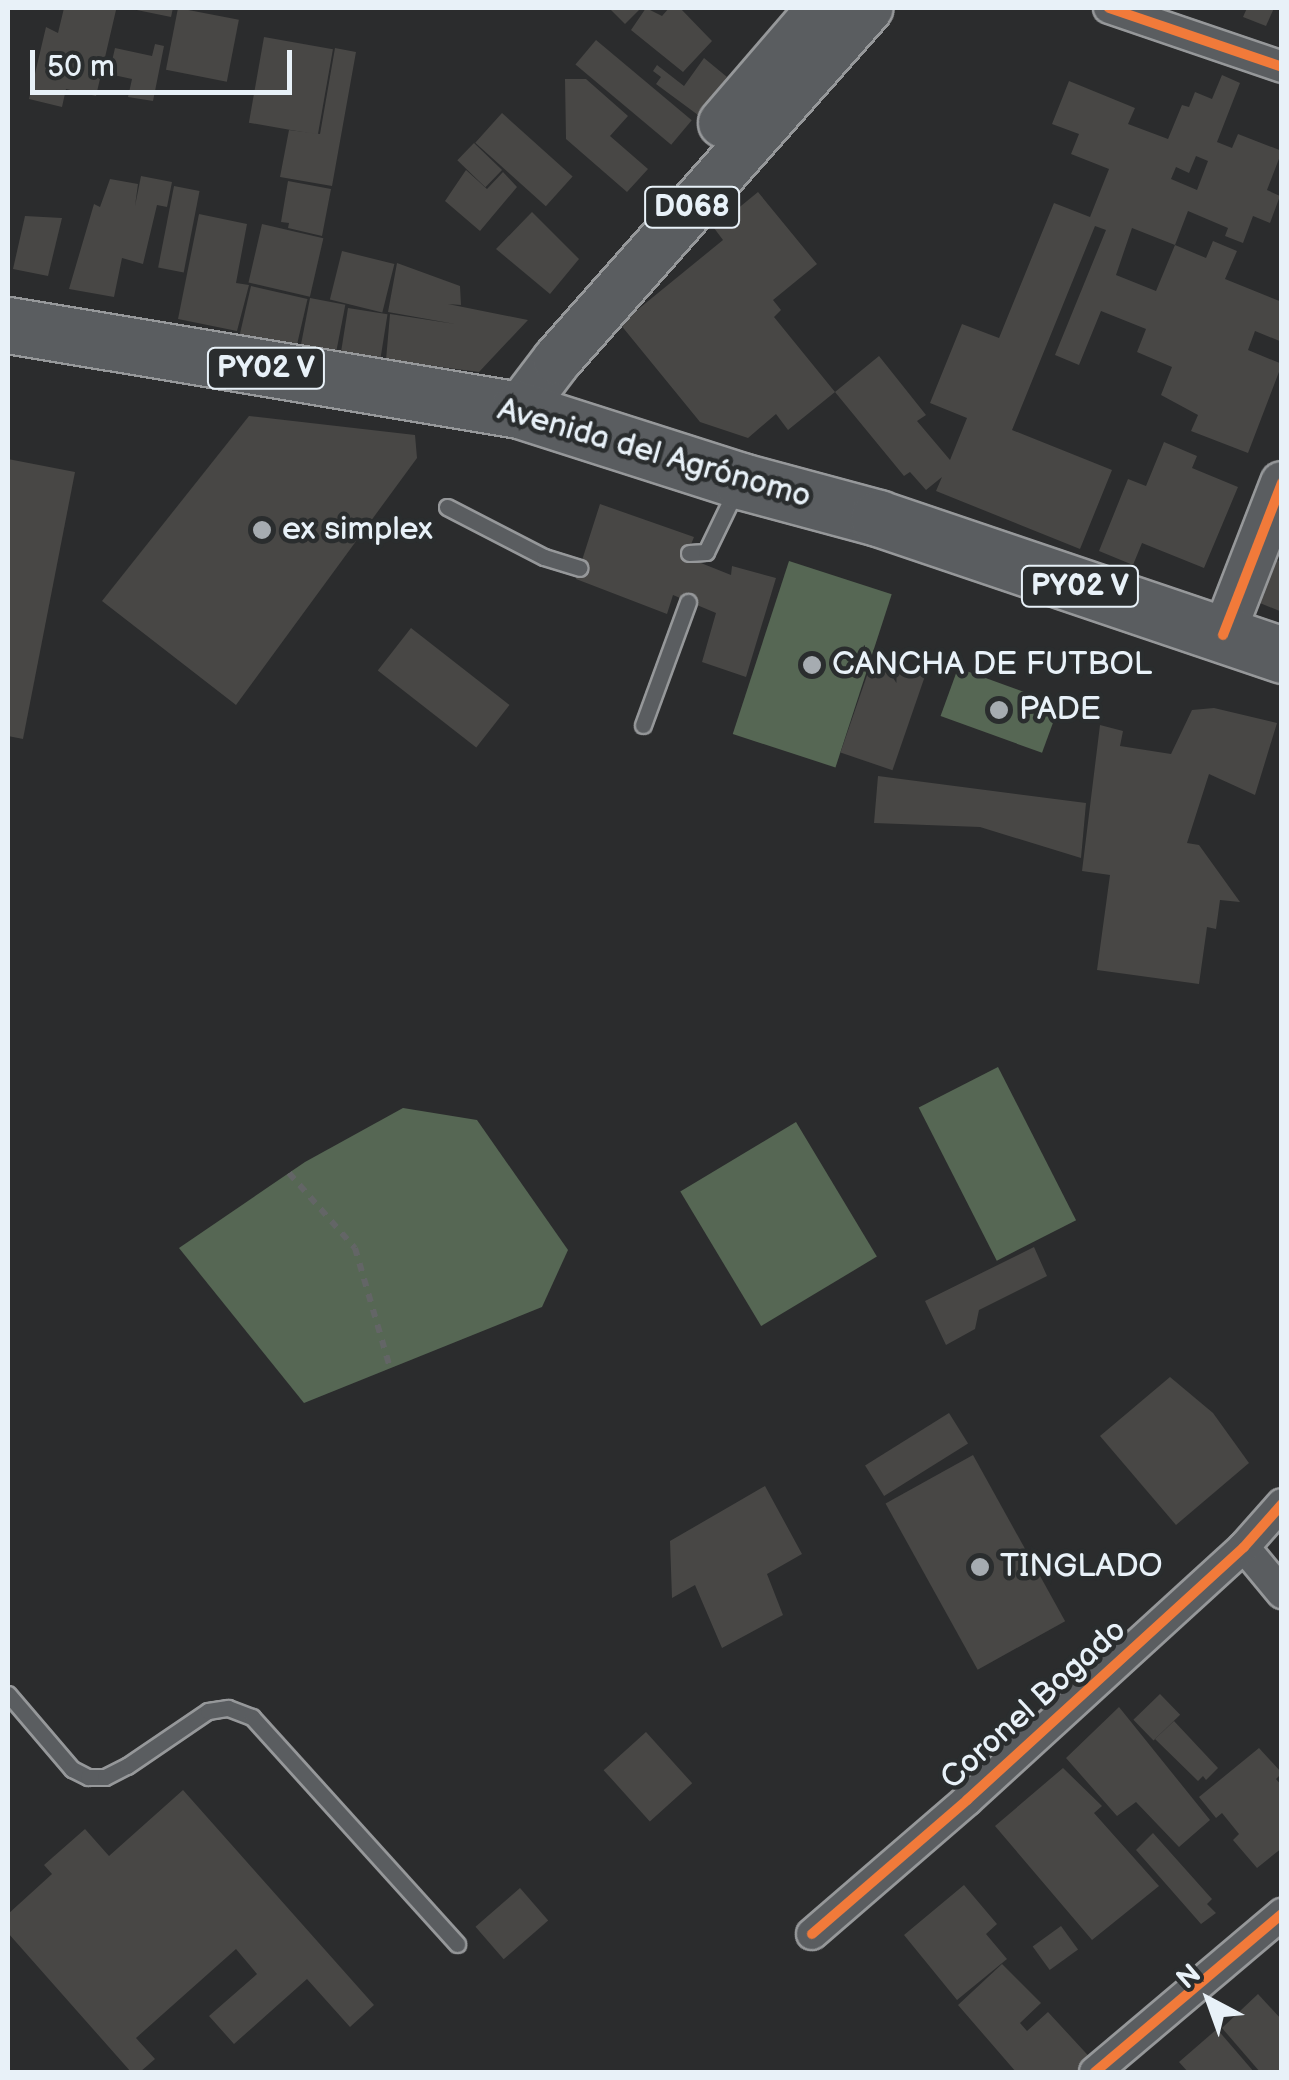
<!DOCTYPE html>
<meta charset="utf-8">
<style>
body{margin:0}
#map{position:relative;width:1289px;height:2080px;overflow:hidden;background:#2b2c2d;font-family:"Balsamiq Sans",sans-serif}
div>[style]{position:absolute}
.green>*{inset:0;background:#566754;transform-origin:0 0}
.building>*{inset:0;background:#484745;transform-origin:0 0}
.path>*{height:6px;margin-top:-3px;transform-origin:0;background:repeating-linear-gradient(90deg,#636566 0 8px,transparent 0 16px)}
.roads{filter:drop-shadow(2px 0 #96989a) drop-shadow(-2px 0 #96989a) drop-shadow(0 2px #96989a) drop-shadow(0 -2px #96989a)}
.lane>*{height:15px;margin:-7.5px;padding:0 7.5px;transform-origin:7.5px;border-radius:7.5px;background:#5a5d60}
.street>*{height:30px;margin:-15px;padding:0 15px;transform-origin:15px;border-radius:15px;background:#5a5d60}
.secondary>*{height:42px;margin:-21px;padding:0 21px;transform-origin:21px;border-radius:21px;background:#5a5d60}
.primary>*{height:48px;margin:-24px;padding:0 24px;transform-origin:24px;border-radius:24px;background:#5a5d60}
.highway>*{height:55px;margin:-27.5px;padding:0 27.5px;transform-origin:27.5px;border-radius:27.5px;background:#5a5d60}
.cycleway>*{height:10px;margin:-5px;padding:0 5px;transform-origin:5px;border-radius:5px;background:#f17a3a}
.dots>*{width:28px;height:28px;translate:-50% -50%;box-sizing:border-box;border:5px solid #2a2d2e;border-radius:50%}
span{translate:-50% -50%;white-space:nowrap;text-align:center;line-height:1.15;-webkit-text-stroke:9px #2a2d2e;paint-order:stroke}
.shield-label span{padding:2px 8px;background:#2a2d2e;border:2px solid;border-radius:8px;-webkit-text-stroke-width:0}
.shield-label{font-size:30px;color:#e8f1f8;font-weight:700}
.street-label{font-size:32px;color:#e8f1f8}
.poi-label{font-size:32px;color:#e8f1f8}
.left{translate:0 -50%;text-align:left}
.frame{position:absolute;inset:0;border:10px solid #e8f1f8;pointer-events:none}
.north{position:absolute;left:1159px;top:1950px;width:100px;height:100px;-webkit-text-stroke:8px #2a2d2e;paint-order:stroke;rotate:319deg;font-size:28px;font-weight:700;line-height:40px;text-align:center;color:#e8f1f8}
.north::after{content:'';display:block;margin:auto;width:35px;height:45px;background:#e8f1f8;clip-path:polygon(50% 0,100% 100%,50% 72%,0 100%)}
.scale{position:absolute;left:30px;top:50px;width:262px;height:45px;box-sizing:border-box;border:5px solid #e8f1f8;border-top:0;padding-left:12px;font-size:30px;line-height:35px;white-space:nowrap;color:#e8f1f8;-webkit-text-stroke:8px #2a2d2e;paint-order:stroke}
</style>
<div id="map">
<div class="green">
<div style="left:789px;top:561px;width:108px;height:182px;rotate:18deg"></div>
<div style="left:958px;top:668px;width:108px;height:51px;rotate:20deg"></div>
<div style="left:998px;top:1067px;width:172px;height:89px;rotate:63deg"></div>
<div style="clip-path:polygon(403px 1108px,477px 1120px,568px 1250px,542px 1307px,304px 1403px,179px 1248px,305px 1162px)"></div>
<div style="left:796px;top:1122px;width:157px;height:135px;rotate:59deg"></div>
</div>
<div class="building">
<div style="clip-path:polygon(64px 8px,116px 10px,96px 96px,66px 89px,62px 107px,29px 99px,46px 27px,58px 33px)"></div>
<div style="clip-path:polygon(127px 8px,173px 8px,171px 17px)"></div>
<div style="left:178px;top:8px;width:62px;height:63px;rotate:11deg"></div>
<div style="clip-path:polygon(609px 8px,641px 8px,625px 24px)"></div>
<div style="clip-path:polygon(646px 8px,662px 16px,669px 8px,680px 8px,712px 41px,683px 72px,631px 30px)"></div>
<div style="clip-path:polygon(1247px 8px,1274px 8px,1266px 26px,1243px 17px)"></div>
<div style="left:264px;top:37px;width:70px;height:87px;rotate:10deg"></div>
<div style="left:596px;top:40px;width:125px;height:32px;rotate:40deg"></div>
<div style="clip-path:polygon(155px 44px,164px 46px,153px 101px,128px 97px,132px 79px,109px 74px,115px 48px,152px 56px)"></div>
<div style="clip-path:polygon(335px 48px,356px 52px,332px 186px,280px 177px,289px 130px,320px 134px)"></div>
<div style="clip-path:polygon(704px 58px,727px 77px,698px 115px,656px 84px,661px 77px,653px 71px,657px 65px,684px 86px)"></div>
<div style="clip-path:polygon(evenodd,1222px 75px,1240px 83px,1217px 142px,1232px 148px,1238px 134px,1282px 151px,1267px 190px,1280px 196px,1270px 223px,1253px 216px,1243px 243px,1225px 236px,1228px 228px,1188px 211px,1175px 245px,1132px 228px,1116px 275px,1156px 291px,1175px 245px,1206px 258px,1213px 241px,1237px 251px,1225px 279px,1282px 302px,1282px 342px,1255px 331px,1248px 350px,1282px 364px,1248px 453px,1191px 431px,1198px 415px,1161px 395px,1172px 367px,1137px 352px,1146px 329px,1101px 311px,1079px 365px,1055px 355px,1106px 230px,1095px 226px,1012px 430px,1112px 470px,1080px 549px,936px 491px,942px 477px,926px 490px,910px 472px,904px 476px,835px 392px,879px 356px,926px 415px,917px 421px,950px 460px,967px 418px,930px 403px,962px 324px,999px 338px,1054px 203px,1090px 217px,1109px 169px,1071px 154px,1079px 134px,1052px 124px,1069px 81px,1135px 108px,1128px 124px,1168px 139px,1182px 105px,1189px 107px,1195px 92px,1212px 99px,1222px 75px,1196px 156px,1208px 161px,1197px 190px,1171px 179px,1176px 167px,1189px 173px,1196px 156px)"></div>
<div style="clip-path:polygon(565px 79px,586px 79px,628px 116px,610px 136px,648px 169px,627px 192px,566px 139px)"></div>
<div style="left:502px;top:113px;width:95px;height:40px;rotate:42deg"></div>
<div style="left:474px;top:143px;width:39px;height:24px;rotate:44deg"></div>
<div style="clip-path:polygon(466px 170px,487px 189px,503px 172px,517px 187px,480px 231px,445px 201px)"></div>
<div style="clip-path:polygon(141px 176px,172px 182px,167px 207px,157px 205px,143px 264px,122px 258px,114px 297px,69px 289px,94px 204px,100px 207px,110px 179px,138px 184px,135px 206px)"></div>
<div style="clip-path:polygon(288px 181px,331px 189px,322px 236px,288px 228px,289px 223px,281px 222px)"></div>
<div style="left:174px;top:186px;width:26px;height:83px;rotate:11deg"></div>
<div style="clip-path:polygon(758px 192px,817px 264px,773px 300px,781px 310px,774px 317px,835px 392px,788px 430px,776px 414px,748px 438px,700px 422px,620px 324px,723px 240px,714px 228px)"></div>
<div style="clip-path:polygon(532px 212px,579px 259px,550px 294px,496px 249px)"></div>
<div style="clip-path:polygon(199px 214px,247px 224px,236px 283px,249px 285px,237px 331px,178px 319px)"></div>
<div style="clip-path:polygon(25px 216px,62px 218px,48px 276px,13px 269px)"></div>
<div style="left:262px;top:224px;width:63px;height:60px;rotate:13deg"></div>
<div style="left:342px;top:251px;width:54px;height:50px;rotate:14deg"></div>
<div style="clip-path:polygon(397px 263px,460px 286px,461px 305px,448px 304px,528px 320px,479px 372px,386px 360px,390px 314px,455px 324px,388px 312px)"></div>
<div style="left:251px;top:286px;width:58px;height:54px;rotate:13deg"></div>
<div style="left:310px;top:298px;width:36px;height:47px;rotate:11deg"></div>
<div style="left:348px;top:308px;width:40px;height:52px;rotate:9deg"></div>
<div style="clip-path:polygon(249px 416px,415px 435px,417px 458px,236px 705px,102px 601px)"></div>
<div style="clip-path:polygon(1164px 442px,1197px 456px,1192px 468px,1238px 487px,1204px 568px,1142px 543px,1133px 565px,1099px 551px,1128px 479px,1146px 486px)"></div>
<div style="clip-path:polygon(8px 459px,75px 472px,23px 739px,8px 736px)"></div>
<div style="clip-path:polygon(600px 504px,694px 537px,686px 557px,731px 575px,732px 566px,776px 578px,746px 677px,702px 662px,716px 613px,673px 595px,667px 614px,576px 579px)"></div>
<div style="clip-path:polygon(1272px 558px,1282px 562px,1282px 612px,1255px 601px)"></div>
<div style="left:411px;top:628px;width:125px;height:54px;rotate:38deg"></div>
<div style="left:874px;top:655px;width:55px;height:103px;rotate:19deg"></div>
<div style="clip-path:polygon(1214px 708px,1277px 723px,1255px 795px,1209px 774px,1187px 843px,1199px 845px,1240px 902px,1220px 900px,1216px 929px,1207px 927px,1199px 984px,1097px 970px,1110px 875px,1082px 871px,1100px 725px,1123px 731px,1120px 746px,1171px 754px,1192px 710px)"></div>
<div style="clip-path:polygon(878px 776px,1086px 803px,1081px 858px,980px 827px,874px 823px)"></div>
<div style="clip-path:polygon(1034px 1247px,1047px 1276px,979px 1310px,975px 1329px,946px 1345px,925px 1301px)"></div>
<div style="clip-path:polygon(1170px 1377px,1213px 1413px,1249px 1463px,1176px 1525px,1100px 1436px)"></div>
<div style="left:949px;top:1413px;width:36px;height:99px;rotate:58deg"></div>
<div style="left:973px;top:1455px;width:190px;height:100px;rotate:61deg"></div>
<div style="clip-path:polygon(765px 1486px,802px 1554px,767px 1574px,783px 1615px,722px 1648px,695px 1585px,672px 1598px,670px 1541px)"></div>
<div style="left:1160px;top:1694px;width:29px;height:37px;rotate:46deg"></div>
<div style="clip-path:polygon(1119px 1707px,1210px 1820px,1179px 1847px,1136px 1802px,1117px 1816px,1066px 1758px)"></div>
<div style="clip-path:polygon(1174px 1721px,1218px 1768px,1206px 1780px,1203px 1776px,1198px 1781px,1155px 1739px)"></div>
<div style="left:646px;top:1732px;width:69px;height:57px;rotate:48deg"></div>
<div style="clip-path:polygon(1259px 1748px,1282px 1773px,1276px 1779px,1282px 1786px,1282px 1848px,1257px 1868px,1233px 1840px,1239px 1834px,1222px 1813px,1216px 1818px,1199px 1797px)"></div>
<div style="clip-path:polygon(1063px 1768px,1102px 1806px,1094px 1813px,1159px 1886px,1092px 1940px,995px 1826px)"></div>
<div style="clip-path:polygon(183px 1790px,374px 2005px,350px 2027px,307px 1979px,234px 2044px,209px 2016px,257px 1974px,236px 1949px,136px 2038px,155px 2059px,140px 2072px,131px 2072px,8px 1933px,8px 1914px,52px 1874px,44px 1865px,85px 1829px,109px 1856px)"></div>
<div style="clip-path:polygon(1153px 1833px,1212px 1899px,1207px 1904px,1216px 1913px,1201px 1924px,1136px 1850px)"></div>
<div style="clip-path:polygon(964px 1885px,997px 1924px,986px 1934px,1007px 1959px,957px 2000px,904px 1935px)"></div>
<div style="left:520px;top:1888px;width:43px;height:59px;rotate:49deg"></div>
<div style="left:1061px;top:1926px;width:29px;height:35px;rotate:54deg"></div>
<div style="clip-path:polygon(1002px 1964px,1041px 2003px,1020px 2023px,1027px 2031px,1048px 2012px,1096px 2064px,1086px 2072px,1016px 2072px,958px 2005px)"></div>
<div style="clip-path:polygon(1258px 1994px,1282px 2020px,1282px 2072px,1260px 2072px,1222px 2028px)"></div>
<div style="clip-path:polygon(1217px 2029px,1254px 2072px,1188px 2072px,1179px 2062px)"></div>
</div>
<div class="path">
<div style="left:289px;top:1173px;width:100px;rotate:48.7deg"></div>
<div style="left:355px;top:1248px;width:125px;rotate:73.7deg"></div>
</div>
<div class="roads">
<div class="lane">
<div style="left:447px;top:507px;width:109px;rotate:27.3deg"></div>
<div style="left:544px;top:557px;width:37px;rotate:17deg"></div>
<div style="left:689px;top:553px;width:17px;rotate:-3deg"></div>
<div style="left:706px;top:552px;width:69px;rotate:-64.2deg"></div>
<div style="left:643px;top:725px;width:131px;rotate:-69.9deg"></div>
<div style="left:8px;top:1694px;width:99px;rotate:49.5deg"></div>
<div style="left:72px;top:1769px;width:18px;rotate:27deg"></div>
<div style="left:88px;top:1777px;width:17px"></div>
<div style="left:105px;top:1777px;width:25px;rotate:-27deg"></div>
<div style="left:127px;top:1766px;width:98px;rotate:-34.2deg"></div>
<div style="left:208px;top:1711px;width:20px;rotate:-9deg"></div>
<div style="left:228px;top:1708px;width:26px;rotate:21deg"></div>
<div style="left:252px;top:1717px;width:306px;rotate:47.9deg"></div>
</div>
<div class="street">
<div style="left:1109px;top:8px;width:183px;rotate:18.8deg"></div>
<div style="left:1244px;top:1547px;width:60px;rotate:50.4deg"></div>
<div style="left:812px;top:1934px;width:205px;rotate:-40.8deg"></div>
<div style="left:967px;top:1800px;width:375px;rotate:-42.4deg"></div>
<div style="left:1244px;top:1547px;width:57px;rotate:-48.5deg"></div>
<div style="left:1095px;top:2072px;width:245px;rotate:-40.2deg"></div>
</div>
<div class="secondary">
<div style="left:1223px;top:635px;width:163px;rotate:-68.8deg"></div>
</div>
<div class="primary">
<div style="left:723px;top:123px;width:152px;rotate:-49.3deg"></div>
<div style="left:519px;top:410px;width:63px;rotate:-52.8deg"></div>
<div style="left:557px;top:360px;width:470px;rotate:-48.5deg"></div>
</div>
<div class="highway">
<div style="left:8px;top:325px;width:518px;rotate:9.44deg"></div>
<div style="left:519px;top:410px;width:233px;rotate:17.7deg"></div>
<div style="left:741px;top:481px;width:142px;rotate:15.1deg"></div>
<div style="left:878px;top:518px;width:427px;rotate:18.7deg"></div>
</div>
</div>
<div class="cycleway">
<div style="left:1109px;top:8px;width:183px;rotate:18.8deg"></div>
<div style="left:1223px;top:635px;width:163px;rotate:-68.8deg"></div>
<div style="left:812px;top:1934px;width:205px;rotate:-40.8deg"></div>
<div style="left:967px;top:1800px;width:375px;rotate:-42.4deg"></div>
<div style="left:1244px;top:1547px;width:57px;rotate:-48.5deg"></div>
<div style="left:1095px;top:2072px;width:245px;rotate:-40.2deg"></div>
</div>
<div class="dots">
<div style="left:262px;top:530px;background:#a6acb1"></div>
<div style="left:812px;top:665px;background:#a6acb1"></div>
<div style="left:999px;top:710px;background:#a6acb1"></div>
<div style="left:980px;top:1567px;background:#a6acb1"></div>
</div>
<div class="shield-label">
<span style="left:692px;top:207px">D068</span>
<span style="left:266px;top:368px">PY02 V</span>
<span style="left:1080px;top:586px">PY02 V</span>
</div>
<div class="street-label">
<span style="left:654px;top:454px;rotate:16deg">Avenida del Agrónomo</span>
<span style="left:1034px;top:1705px;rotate:-42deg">Coronel Bogado</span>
</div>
<div class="poi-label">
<span class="left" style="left:282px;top:530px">ex simplex</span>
<span class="left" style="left:832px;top:665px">CANCHA DE FUTBOL</span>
<span class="left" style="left:1019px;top:710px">PADE</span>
<span class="left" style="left:1000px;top:1567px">TINGLADO</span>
</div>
<div class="frame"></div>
<div class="north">N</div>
<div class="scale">50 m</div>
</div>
